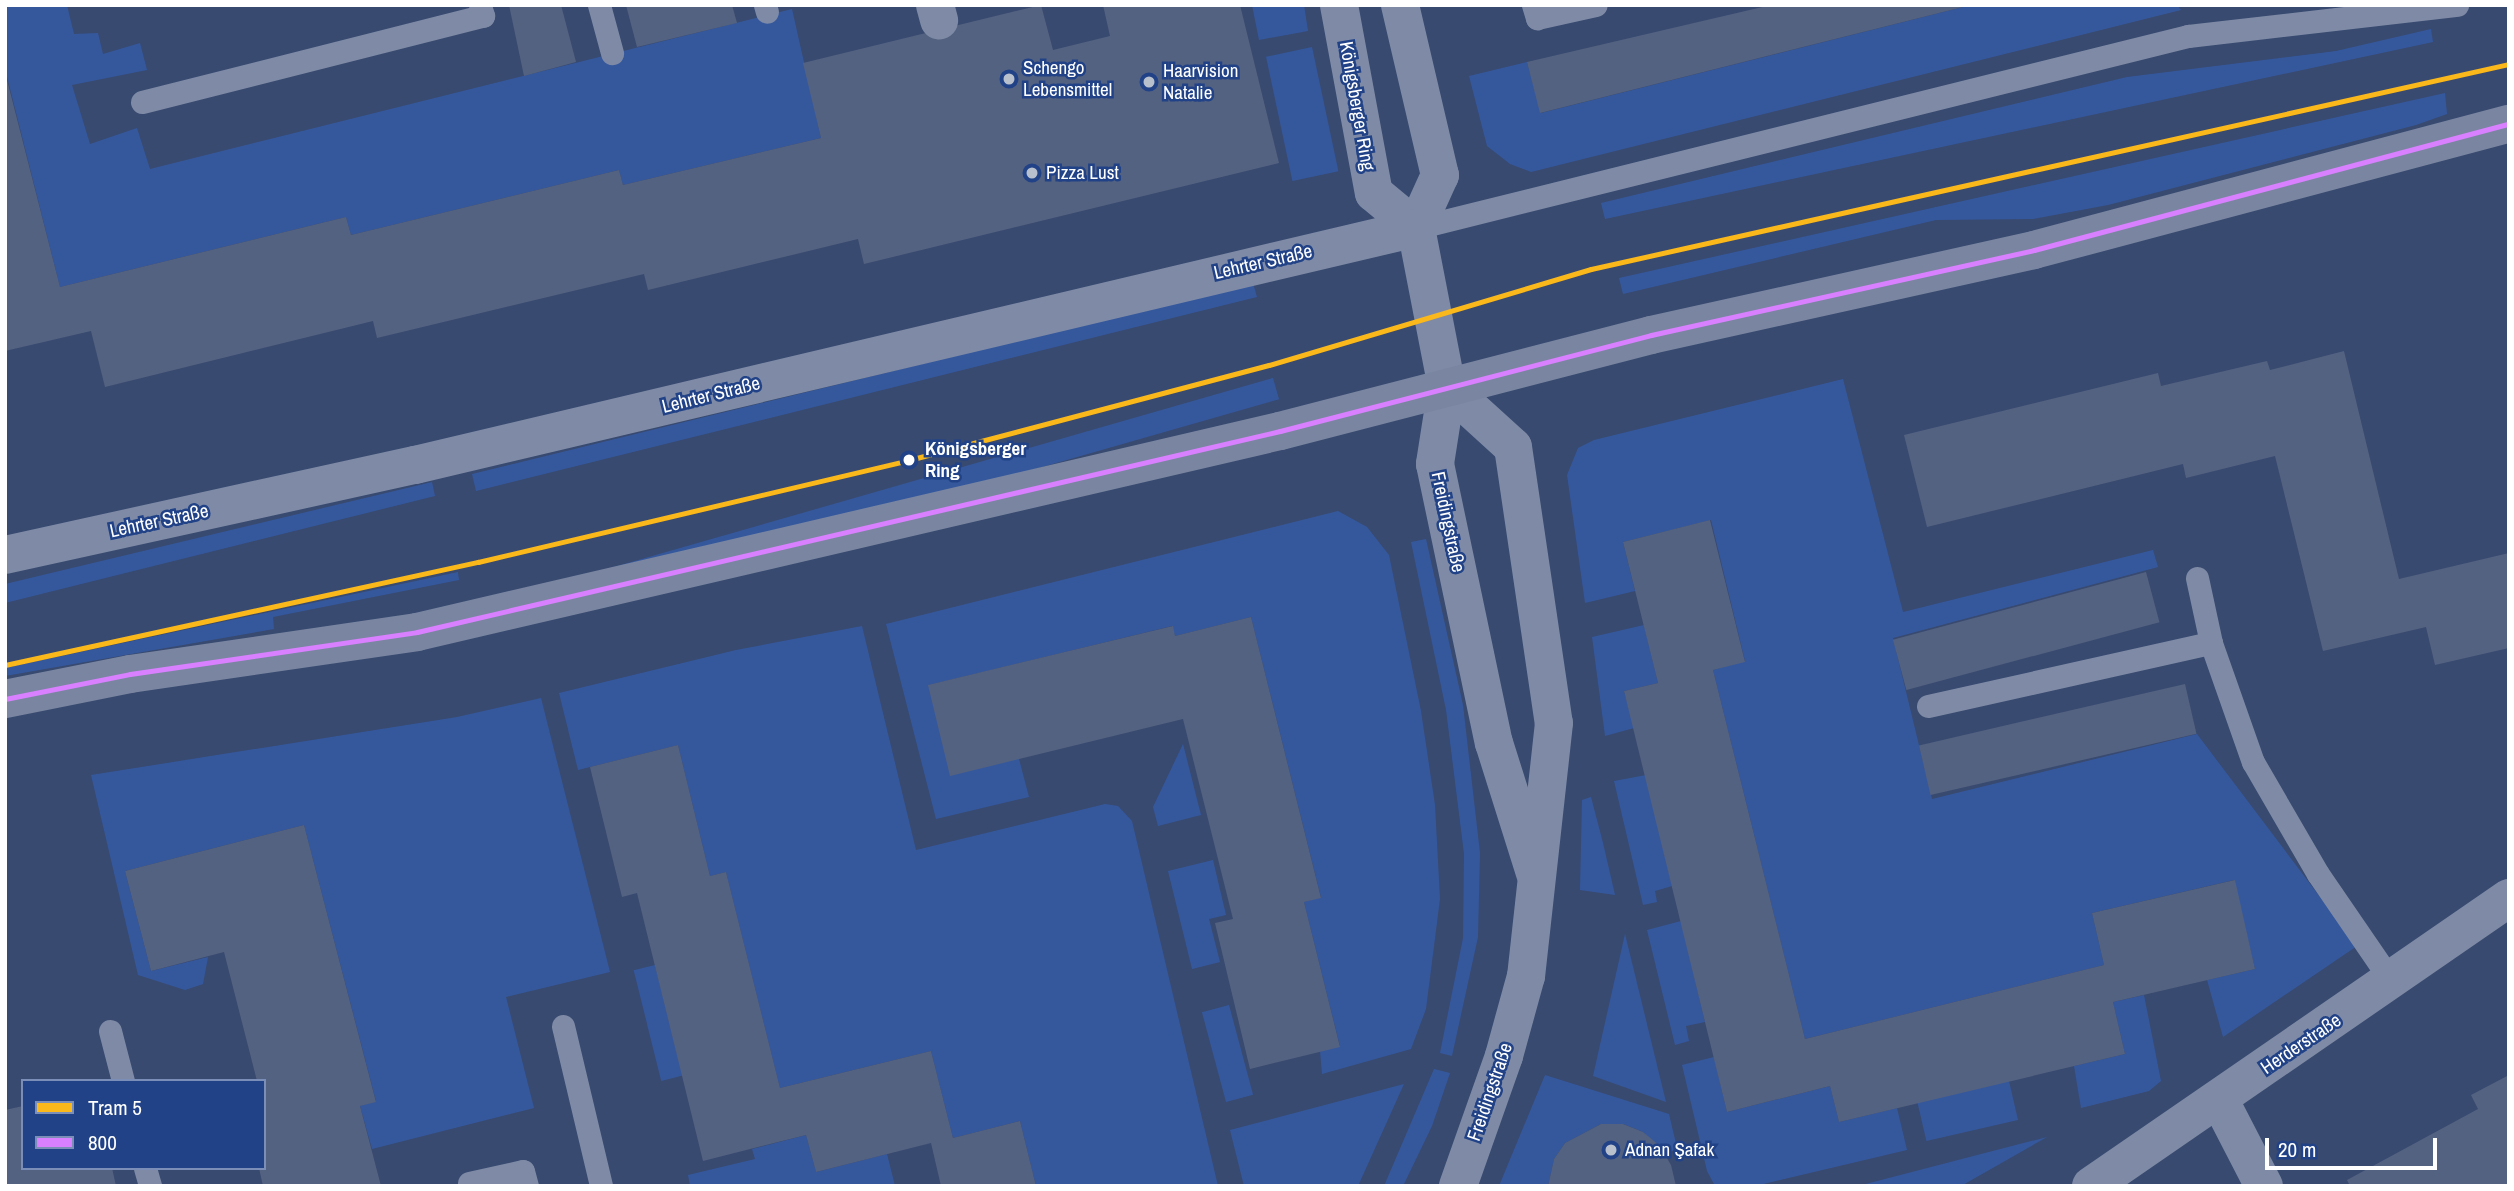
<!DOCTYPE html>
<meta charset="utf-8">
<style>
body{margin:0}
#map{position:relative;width:2514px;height:1191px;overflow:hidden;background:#384a70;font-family:"Archivo Narrow",sans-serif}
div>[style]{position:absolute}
.green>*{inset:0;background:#35589d;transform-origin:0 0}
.building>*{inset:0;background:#546281;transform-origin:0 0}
.service>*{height:23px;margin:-11.5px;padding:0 11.5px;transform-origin:11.5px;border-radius:11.5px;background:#7f8ba6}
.minor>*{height:38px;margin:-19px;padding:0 19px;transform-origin:19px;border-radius:19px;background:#7f8ba6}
.secondary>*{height:38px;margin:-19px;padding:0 19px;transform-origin:19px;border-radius:19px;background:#7a86a1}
.bus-1>*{height:5px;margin:-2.5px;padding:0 2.5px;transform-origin:2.5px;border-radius:2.5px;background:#d880ff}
.tram-1>*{height:5px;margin:-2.5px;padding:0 2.5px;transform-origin:2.5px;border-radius:2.5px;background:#fab81a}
.dots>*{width:19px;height:19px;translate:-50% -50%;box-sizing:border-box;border:4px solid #214287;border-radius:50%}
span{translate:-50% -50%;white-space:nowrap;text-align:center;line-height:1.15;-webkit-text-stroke:5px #214287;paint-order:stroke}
.poi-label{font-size:19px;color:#fff}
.left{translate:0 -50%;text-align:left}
.street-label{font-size:19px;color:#fff}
.stop-label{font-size:19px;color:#fff;font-weight:700}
.frame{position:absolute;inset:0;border:7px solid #fff;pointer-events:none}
.legend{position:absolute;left:21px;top:1079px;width:245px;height:91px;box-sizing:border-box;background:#214287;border:2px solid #7a8eb7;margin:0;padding:9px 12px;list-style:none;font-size:21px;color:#fff}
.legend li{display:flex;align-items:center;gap:14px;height:35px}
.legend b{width:35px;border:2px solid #7a8eb7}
.scale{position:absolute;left:2265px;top:1138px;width:172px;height:32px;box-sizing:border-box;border:4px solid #fff;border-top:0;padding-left:9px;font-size:21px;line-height:24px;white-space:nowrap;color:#fff;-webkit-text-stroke:5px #214287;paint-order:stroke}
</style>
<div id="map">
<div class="green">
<div style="clip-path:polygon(5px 5px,67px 5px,74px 34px,98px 33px,103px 54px,140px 43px,147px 70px,72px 85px,90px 144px,137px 128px,150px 169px,792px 9px,821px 138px,623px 185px,619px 170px,351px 235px,346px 217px,60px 287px,5px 69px)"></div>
<div style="clip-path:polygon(1252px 5px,1304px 5px,1308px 31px,1259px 40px)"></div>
<div style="clip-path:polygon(1971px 5px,2177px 5px,2181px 10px,1531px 172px,1510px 164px,1487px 146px,1469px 76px,1527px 62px,1541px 113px)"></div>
<div style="clip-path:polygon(2431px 29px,2433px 42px,1605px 219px,1601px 203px,2127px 77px,2336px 51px)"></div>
<div style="left:1312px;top:47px;width:127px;height:47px;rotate:78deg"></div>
<div style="clip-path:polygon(2445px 93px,2447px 114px,2416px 125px,2108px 205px,2033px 219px,1936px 220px,1623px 294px,1619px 278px)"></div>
<div style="clip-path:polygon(1253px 283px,1257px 297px,476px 491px,472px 474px)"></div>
<div style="left:1273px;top:378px;width:22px;height:803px;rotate:74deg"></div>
<div style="clip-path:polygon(1843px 379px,1903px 612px,2153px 550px,2158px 567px,1893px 638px,1932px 799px,2197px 734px,2357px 946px,2223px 1037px,2207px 980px,2255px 969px,2234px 880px,2092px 913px,2104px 965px,1805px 1039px,1713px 670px,1745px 661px,1711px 520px,1623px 542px,1635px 591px,1585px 603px,1567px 475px,1578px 448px,1594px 440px)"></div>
<div style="clip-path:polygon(432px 482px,435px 496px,5px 603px,5px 584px)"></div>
<div style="clip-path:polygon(1338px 511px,1367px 527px,1389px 555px,1421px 711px,1435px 805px,1440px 899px,1426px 1009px,1411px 1049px,1322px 1074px,1320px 1051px,1340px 1046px,1304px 902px,1321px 897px,1251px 617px,1175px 636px,1172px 626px,929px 685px,1019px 759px,1029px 797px,936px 819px,886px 624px)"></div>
<div style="clip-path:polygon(1426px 539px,1463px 705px,1480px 853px,1478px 937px,1452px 1056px,1440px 1053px,1463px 938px,1464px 854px,1446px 710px,1411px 542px)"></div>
<div style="clip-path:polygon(458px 572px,459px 580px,273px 617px,274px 629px,5px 676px,5px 668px)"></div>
<div style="clip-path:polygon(1644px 625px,1658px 683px,1624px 691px,1634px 728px,1605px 736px,1592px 637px)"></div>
<div style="clip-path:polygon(862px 626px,916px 850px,1105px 804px,1118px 806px,1132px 821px,1218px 1186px,1036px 1186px,1020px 1121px,953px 1138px,931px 1051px,780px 1088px,726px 872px,710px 876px,678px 745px,578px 770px,559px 693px,736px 650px)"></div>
<div style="clip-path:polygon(541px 698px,610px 972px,506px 997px,534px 1108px,372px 1149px,360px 1106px,376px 1101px,304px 825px,125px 871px,151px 971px,208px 957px,203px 984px,185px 990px,138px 975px,91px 775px,457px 717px)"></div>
<div style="clip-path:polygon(1183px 744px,1201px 815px,1158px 826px,1153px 807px)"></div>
<div style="clip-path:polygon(1646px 775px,1672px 886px,1655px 891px,1657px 902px,1643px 905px,1614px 781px)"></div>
<div style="clip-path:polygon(1591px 797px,1603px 843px,1615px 895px,1580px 890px,1582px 800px)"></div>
<div style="clip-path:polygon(1213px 860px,1226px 915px,1209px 919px,1220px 962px,1192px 969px,1168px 871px)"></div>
<div style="clip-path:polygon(1681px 921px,1705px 1022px,1686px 1026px,1689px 1041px,1675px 1045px,1647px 930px)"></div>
<div style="clip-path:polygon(1625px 934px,1666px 1102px,1593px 1076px)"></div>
<div style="left:655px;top:965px;width:114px;height:22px;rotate:76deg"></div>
<div style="clip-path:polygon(2144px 995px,2161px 1081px,2149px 1091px,2081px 1108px,2074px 1066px,2125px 1054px,2113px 1002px)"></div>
<div style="left:1229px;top:1005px;width:93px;height:28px;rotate:75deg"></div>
<div style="clip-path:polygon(1714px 1057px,1727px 1112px,1830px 1086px,1839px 1122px,1897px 1108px,1907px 1150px,1755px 1186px,1715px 1186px,1707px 1171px,1682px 1065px)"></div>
<div style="clip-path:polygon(1434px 1069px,1450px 1073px,1432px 1126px,1403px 1186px,1384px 1186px)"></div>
<div style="clip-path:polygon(1545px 1075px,1669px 1114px,1677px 1148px,1666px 1155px,1643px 1132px,1623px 1124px,1601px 1124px,1565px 1143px,1554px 1159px,1548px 1186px,1499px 1186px)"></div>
<div style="left:2009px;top:1081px;width:40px;height:94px;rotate:77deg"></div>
<div style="clip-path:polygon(1404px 1084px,1358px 1186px,1244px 1186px,1230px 1130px)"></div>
<div style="clip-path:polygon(806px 1135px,816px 1172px,887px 1154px,895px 1186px,690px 1186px,688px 1175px,755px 1159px,752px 1149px)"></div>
<div style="clip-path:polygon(2047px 1137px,1961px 1186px,1858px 1186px)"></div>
</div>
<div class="building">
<div style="clip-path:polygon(509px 5px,561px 5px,576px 62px,524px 76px)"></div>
<div style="clip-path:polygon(626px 5px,732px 5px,737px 23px,637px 47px)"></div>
<div style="clip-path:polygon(1041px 5px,1053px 50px,1110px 36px,1103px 5px,1240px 5px,1279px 163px,864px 264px,858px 239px,648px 290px,644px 274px,377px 338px,373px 321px,105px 387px,91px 331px,5px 351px,5px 72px,60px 287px,346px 217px,351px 235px,619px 170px,623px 185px,821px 138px,803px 63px)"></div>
<div style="clip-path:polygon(1771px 5px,1967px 6px,1540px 113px,1527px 62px)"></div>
<div style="clip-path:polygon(2344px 351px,2399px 579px,2509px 553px,2509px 648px,2435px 665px,2426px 627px,2323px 651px,2275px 456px,2186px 478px,2183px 464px,1927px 527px,1904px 435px,2158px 373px,2161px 386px,2267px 361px,2270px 370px)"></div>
<div style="clip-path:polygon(1710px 520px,1745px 662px,1713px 670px,1805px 1039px,2104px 965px,2092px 913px,2235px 880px,2255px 969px,2113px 1002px,2125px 1054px,1839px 1122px,1830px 1086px,1727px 1112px,1624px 691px,1658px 683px,1623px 542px)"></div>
<div style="left:2146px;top:572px;width:52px;height:262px;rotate:75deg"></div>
<div style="clip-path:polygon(1251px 617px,1321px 898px,1304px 902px,1340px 1047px,1250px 1069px,1215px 923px,1233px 919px,1183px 719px,950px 776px,928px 685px,1173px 626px,1175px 636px)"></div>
<div style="left:2185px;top:684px;width:51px;height:273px;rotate:77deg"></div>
<div style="clip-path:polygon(678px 745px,710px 876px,726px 872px,780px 1088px,931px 1051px,953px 1138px,1020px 1121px,1036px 1186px,941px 1186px,931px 1143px,816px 1172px,806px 1135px,703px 1161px,637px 893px,622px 897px,590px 767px)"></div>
<div style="clip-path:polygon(304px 825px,376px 1102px,360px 1106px,381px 1186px,263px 1186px,259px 1168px,264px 1168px,264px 1081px,257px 1081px,224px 952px,151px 971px,125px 871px)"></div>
<div style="clip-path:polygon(2509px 1075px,2509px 1186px,2350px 1186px,2347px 1180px,2478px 1109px,2471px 1095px)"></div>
<div style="clip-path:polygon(23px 1106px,23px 1168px,112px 1168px,116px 1186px,7px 1186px,5px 1110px)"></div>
<div style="clip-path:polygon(1601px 1124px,1623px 1124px,1643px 1132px,1660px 1146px,1671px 1165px,1676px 1186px,1548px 1186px,1554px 1159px,1565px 1143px)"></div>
</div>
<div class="service">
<div style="left:599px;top:5px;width:50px;rotate:74.8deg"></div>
<div style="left:765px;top:5px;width:7px;rotate:74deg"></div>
<div style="left:1533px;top:5px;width:14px;rotate:73deg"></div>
<div style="left:1537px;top:18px;width:60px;rotate:-12.4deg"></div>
<div style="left:142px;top:102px;width:352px;rotate:-14.2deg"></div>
<div style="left:483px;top:16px;width:11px;rotate:-105deg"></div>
<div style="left:1416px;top:228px;width:796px;rotate:-13.97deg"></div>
<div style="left:2188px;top:36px;width:271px;rotate:-6.6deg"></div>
<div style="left:2197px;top:578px;width:66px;rotate:77.8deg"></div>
<div style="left:2211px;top:643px;width:126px;rotate:70.6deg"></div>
<div style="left:2253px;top:762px;width:129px;rotate:59.9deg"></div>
<div style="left:2318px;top:874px;width:131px;rotate:55.6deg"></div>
<div style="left:1928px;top:706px;width:290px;rotate:-12.6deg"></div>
<div style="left:563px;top:1026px;width:164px;rotate:76.6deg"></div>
<div style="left:110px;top:1031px;width:52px;rotate:75.4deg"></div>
<div style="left:145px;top:1168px;width:19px;rotate:74deg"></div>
<div style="left:469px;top:1183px;width:55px;rotate:-12.5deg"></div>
<div style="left:523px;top:1171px;width:16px;rotate:75deg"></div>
</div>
<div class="minor">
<div style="left:935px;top:5px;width:16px;rotate:75deg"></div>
<div style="left:1339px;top:5px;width:191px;rotate:79.5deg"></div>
<div style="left:1374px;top:193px;width:55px;rotate:39.8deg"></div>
<div style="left:1400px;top:5px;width:175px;rotate:76.8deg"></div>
<div style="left:1440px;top:175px;width:58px;rotate:114.4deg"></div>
<div style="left:1416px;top:228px;width:162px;rotate:79deg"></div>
<div style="left:1447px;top:387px;width:78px;rotate:98.9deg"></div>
<div style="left:1435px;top:464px;width:285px;rotate:78.1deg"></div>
<div style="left:1494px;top:743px;width:136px;rotate:72.5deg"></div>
<div style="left:1447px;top:387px;width:89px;rotate:42.3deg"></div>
<div style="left:1513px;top:447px;width:279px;rotate:81.6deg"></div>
<div style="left:1554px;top:723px;width:255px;rotate:96.3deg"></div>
<div style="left:1526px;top:976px;width:83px;rotate:105.4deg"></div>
<div style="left:1504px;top:1056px;width:138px;rotate:109.5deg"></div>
<div style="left:5px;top:555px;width:420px;rotate:-12.4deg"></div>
<div style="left:415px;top:465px;width:1029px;rotate:-13.32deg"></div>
<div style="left:2219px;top:1099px;width:98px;rotate:62.7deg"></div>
<div style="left:2091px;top:1186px;width:508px;rotate:-34.57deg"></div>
</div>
<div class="secondary">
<div style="left:5px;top:699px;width:127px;rotate:-11.3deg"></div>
<div style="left:130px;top:674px;width:290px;rotate:-8.3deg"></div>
<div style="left:417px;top:632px;width:886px;rotate:-13.11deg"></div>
<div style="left:1280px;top:431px;width:383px;rotate:-14.5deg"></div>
<div style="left:1651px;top:335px;width:392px;rotate:-12.5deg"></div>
<div style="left:2034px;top:250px;width:491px;rotate:-14.9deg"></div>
</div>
<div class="bus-1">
<div style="left:5px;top:699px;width:127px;rotate:-11.3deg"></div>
<div style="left:130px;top:674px;width:290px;rotate:-8.3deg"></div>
<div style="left:417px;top:632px;width:886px;rotate:-13.11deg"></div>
<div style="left:1280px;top:431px;width:383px;rotate:-14.5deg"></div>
<div style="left:1651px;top:335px;width:392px;rotate:-12.5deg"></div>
<div style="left:2034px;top:250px;width:491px;rotate:-14.9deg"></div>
</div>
<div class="tram-1">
<div style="left:5px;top:665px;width:484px;rotate:-12.3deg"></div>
<div style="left:478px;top:562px;width:443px;rotate:-13.3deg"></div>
<div style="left:909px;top:460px;width:372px;rotate:-14.8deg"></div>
<div style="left:1269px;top:365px;width:336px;rotate:-16.6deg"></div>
<div style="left:1591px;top:269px;width:941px;rotate:-12.59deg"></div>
</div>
<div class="dots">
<div style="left:1009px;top:79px;background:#b9c0cd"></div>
<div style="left:1149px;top:82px;background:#b9c0cd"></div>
<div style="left:1032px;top:173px;background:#b9c0cd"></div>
<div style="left:909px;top:460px;background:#fff"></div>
<div style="left:1611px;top:1150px;background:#b9c0cd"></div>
</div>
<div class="poi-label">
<span class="left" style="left:1023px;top:79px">Schengo<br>Lebensmittel</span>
<span class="left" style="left:1163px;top:82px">Haarvision<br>Natalie</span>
<span class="left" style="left:1046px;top:173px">Pizza Lust</span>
<span class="left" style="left:1625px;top:1150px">Adnan Şafak</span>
</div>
<div class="street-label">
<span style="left:1357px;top:106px;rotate:80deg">Königsberger Ring</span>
<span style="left:1263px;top:262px;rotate:-13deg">Lehrter Straße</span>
<span style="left:711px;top:395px;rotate:-14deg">Lehrter Straße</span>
<span style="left:159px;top:521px;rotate:-12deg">Lehrter Straße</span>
<span style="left:1448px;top:522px;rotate:78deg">Freidingstraße</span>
<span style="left:2301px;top:1044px;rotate:-34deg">Herderstraße</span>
<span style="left:1490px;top:1092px;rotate:-71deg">Freidingstraße</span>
</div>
<div class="stop-label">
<span class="left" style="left:925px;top:460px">Königsberger<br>Ring</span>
</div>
<div class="frame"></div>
<ul class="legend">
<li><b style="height:9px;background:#fab81a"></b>Tram 5</li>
<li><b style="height:9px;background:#d880ff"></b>800</li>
</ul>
<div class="scale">20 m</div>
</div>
